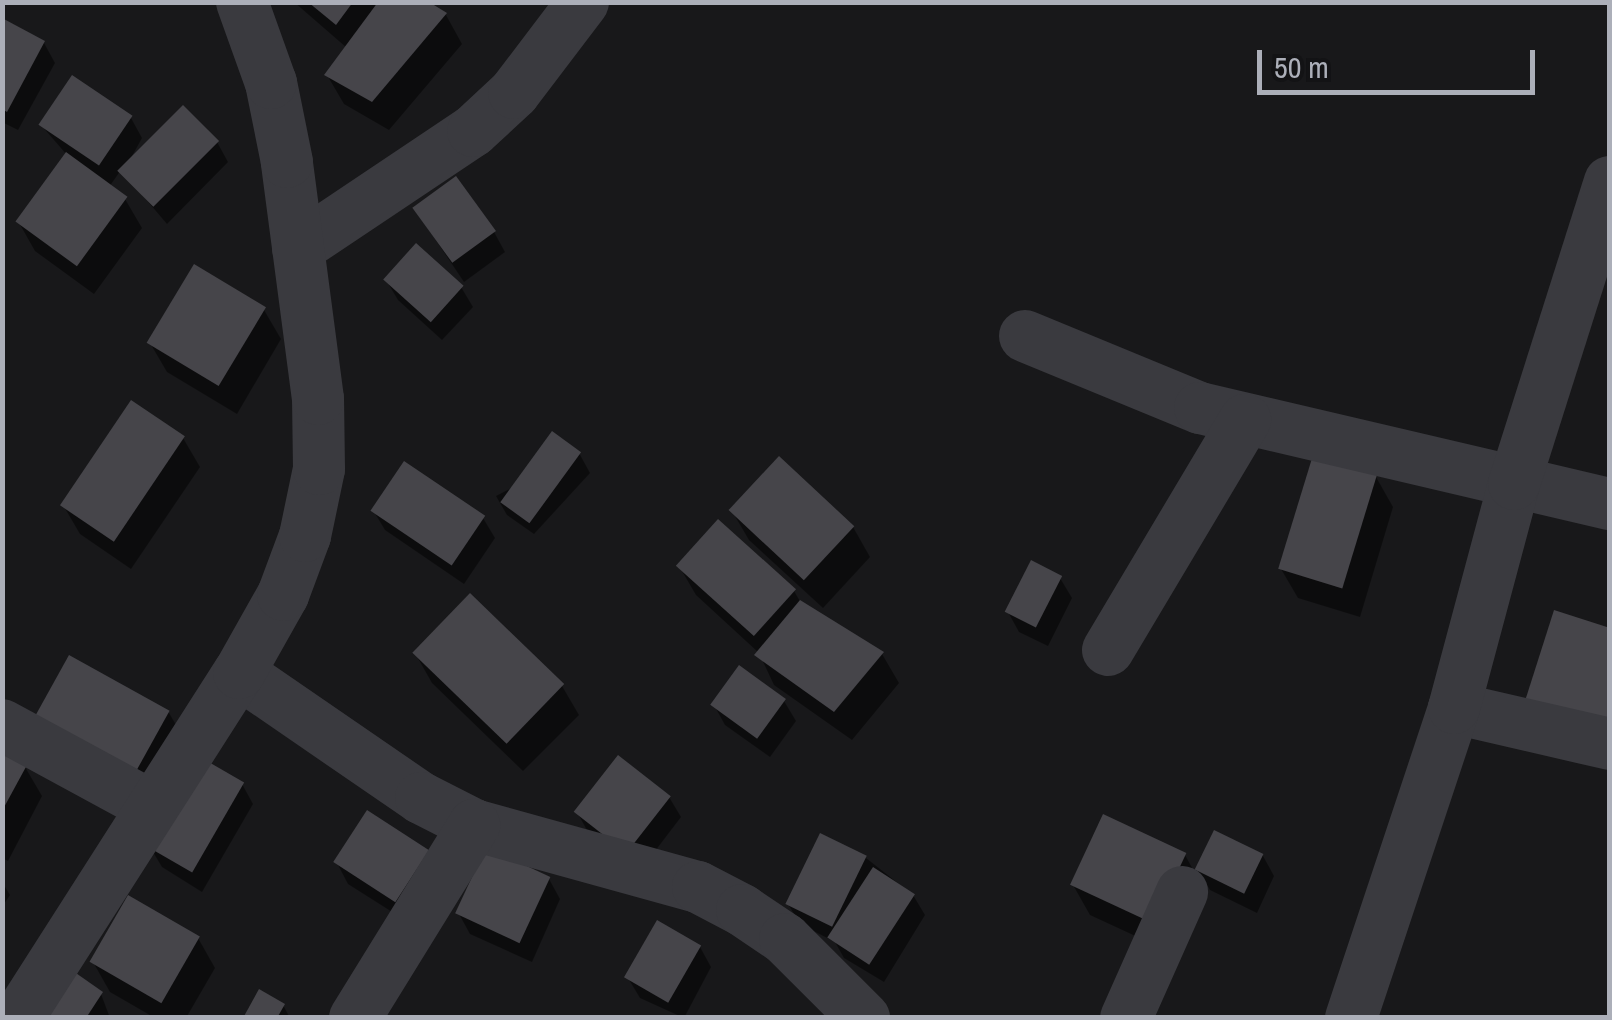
<!DOCTYPE html>
<style>
body{margin:0}
#map{position:relative;width:1612px;height:1020px;overflow:hidden;background:#18181a;font-family:"Archivo Narrow",sans-serif}
div>[style]{position:absolute}
.shadow>*{inset:0;background:#0007}
.building>*{inset:0;background:#46454a;transform-origin:0 0}
.minor>*{height:52px;margin:-26px;padding:0 26px;transform-origin:26px;border-radius:26px;background:#3a3a3f}
span{translate:-50% -50%;white-space:nowrap;text-align:center;line-height:1.15;-webkit-text-stroke:9px #131315;paint-order:stroke}
.frame{position:absolute;inset:0;border:5px solid #acafb9;pointer-events:none}
.scale{position:absolute;left:1257px;top:50px;width:278px;height:45px;box-sizing:border-box;border:5px solid #acafb9;border-top:0;padding-left:12px;font-size:30px;line-height:35px;white-space:nowrap;color:#acafb9;-webkit-text-stroke:8px #131315;paint-order:stroke}
</style>
<div id="map">
<div class="shadow">
<div style="clip-path:polygon(294px 2px,424px 2px,446px 15px,462px 44px,389px 130px,344px 104px,327px 75px,347px 48px)"></div>
<div style="clip-path:polygon(2px 20px,44px 43px,55px 63px,18px 130px,2px 122px)"></div>
<div style="clip-path:polygon(131px 118px,142px 138px,126px 167px,217px 142px,228px 162px,167px 224px,121px 170px,109px 187px,125px 199px,142px 228px,94px 294px,35px 251px,18px 221px,67px 155px,41px 125px)"></div>
<div style="clip-path:polygon(415px 209px,494px 232px,505px 252px,464px 282px)"></div>
<div style="clip-path:polygon(386px 280px,461px 287px,473px 307px,442px 340px,398px 300px)"></div>
<div style="clip-path:polygon(264px 310px,281px 339px,237px 414px,167px 372px,150px 343px)"></div>
<div style="clip-path:polygon(183px 438px,200px 467px,131px 569px,80px 534px,63px 505px)"></div>
<div style="clip-path:polygon(579px 453px,590px 473px,534px 534px,507px 515px,496px 496px)"></div>
<div style="clip-path:polygon(1376px 477px,1393px 507px,1360px 617px,1298px 598px,1281px 569px)"></div>
<div style="clip-path:polygon(373px 510px,483px 518px,495px 538px,464px 584px,385px 530px)"></div>
<div style="clip-path:polygon(732px 511px,853px 527px,870px 557px,823px 608px,749px 540px)"></div>
<div style="clip-path:polygon(679px 566px,794px 591px,801px 603px,882px 654px,899px 683px,852px 740px,774px 685px,759px 653px,696px 595px)"></div>
<div style="clip-path:polygon(1060px 578px,1072px 598px,1048px 646px,1019px 632px,1008px 612px)"></div>
<div style="clip-path:polygon(415px 653px,562px 686px,579px 715px,523px 771px,432px 683px)"></div>
<div style="clip-path:polygon(784px 701px,796px 721px,770px 757px,725px 725px,714px 705px)"></div>
<div style="clip-path:polygon(169px 713px,186px 742px,150px 808px,51px 753px)"></div>
<div style="clip-path:polygon(2px 755px,25px 767px,42px 796px,8px 861px,2px 858px)"></div>
<div style="clip-path:polygon(242px 784px,253px 804px,202px 892px,162px 867px,150px 847px)"></div>
<div style="clip-path:polygon(669px 797px,681px 817px,639px 872px,588px 832px,577px 812px)"></div>
<div style="clip-path:polygon(1216px 834px,1263px 856px,1274px 876px,1257px 913px,1210px 890px,1204px 880px,1170px 952px,1090px 915px,1073px 885px,1185px 855px,1196px 875px)"></div>
<div style="clip-path:polygon(427px 852px,408px 922px,348px 884px,337px 863px)"></div>
<div style="clip-path:polygon(866px 858px,913px 895px,925px 915px,884px 982px,844px 958px,835px 942px,800px 924px,788px 904px)"></div>
<div style="clip-path:polygon(549px 879px,560px 899px,532px 962px,470px 934px,459px 914px)"></div>
<div style="clip-path:polygon(2px 882px,10px 895px,2px 907px)"></div>
<div style="clip-path:polygon(198px 938px,215px 968px,186px 1018px,155px 1018px,110px 992px,93px 962px)"></div>
<div style="clip-path:polygon(700px 947px,711px 967px,684px 1018px,640px 998px,628px 978px)"></div>
<div style="clip-path:polygon(101px 994px,110px 1018px,44px 1018px)"></div>
<div style="clip-path:polygon(283px 1005px,290px 1018px,245px 1018px)"></div>
</div>
<div class="building">
<div style="clip-path:polygon(308px 2px,353px 2px,336px 25px)"></div>
<div style="clip-path:polygon(378px 2px,429px 2px,447px 13px,372px 102px,324px 75px)"></div>
<div style="clip-path:polygon(2px 18px,45px 41px,7px 112px,2px 109px)"></div>
<div style="left:72px;top:75px;width:73px;height:60px;rotate:34deg"></div>
<div style="left:183px;top:105px;width:51px;height:93px;rotate:45deg"></div>
<div style="left:66px;top:152px;width:76px;height:86px;rotate:36deg"></div>
<div style="left:456px;top:176px;width:68px;height:54px;rotate:54deg"></div>
<div style="left:416px;top:243px;width:64px;height:49px;rotate:42deg"></div>
<div style="left:194px;top:264px;width:84px;height:92px;rotate:31deg"></div>
<div style="left:131px;top:400px;width:65px;height:127px;rotate:34deg"></div>
<div style="left:552px;top:431px;width:36px;height:88px;rotate:36deg"></div>
<div style="left:1313px;top:455px;width:67px;height:119px;rotate:17deg"></div>
<div style="left:779px;top:456px;width:103px;height:74px;rotate:43deg"></div>
<div style="left:404px;top:461px;width:98px;height:60px;rotate:34deg"></div>
<div style="left:718px;top:519px;width:105px;height:63px;rotate:42deg"></div>
<div style="left:1031px;top:560px;width:35px;height:58px;rotate:27deg"></div>
<div style="left:470px;top:593px;width:131px;height:83px;rotate:44deg"></div>
<div style="clip-path:polygon(800px 600px,884px 652px,834px 712px,754px 655px)"></div>
<div style="clip-path:polygon(1554px 610px,1610px 628px,1610px 729px,1525px 701px)"></div>
<div style="left:69px;top:655px;width:115px;height:78px;rotate:29deg"></div>
<div style="left:739px;top:665px;width:58px;height:49px;rotate:36deg"></div>
<div style="clip-path:polygon(2px 752px,27px 765px,2px 811px)"></div>
<div style="left:618px;top:755px;width:67px;height:72px;rotate:38deg"></div>
<div style="left:200px;top:757px;width:51px;height:104px;rotate:30deg"></div>
<div style="left:367px;top:810px;width:74px;height:62px;rotate:33deg"></div>
<div style="left:1103px;top:814px;width:92px;height:78px;rotate:25deg"></div>
<div style="left:1214px;top:830px;width:55px;height:44px;rotate:26deg"></div>
<div style="left:820px;top:833px;width:52px;height:79px;rotate:26deg"></div>
<div style="left:486px;top:847px;width:71px;height:73px;rotate:25deg"></div>
<div style="left:873px;top:867px;width:50px;height:84px;rotate:33deg"></div>
<div style="left:128px;top:895px;width:83px;height:77px;rotate:30deg"></div>
<div style="left:657px;top:920px;width:51px;height:66px;rotate:30deg"></div>
<div style="clip-path:polygon(73px 971px,103px 992px,86px 1018px,41px 1018px)"></div>
<div style="clip-path:polygon(259px 989px,285px 1004px,277px 1018px,243px 1018px)"></div>
</div>
<div class="minor">
<div style="left:298px;top:248px;width:211px;rotate:-33.8deg"></div>
<div style="left:473px;top:131px;width:56px;rotate:-42.8deg"></div>
<div style="left:514px;top:93px;width:114px;rotate:-52.8deg"></div>
<div style="left:1025px;top:336px;width:189px;rotate:22.4deg"></div>
<div style="left:1200px;top:408px;width:421px;rotate:13.2deg"></div>
<div style="left:1108px;top:650px;width:268px;rotate:-59.2deg"></div>
<div style="left:239px;top:673px;width:221px;rotate:34.5deg"></div>
<div style="left:421px;top:798px;width:59px;rotate:27deg"></div>
<div style="left:474px;top:825px;width:232px;rotate:15.5deg"></div>
<div style="left:698px;top:887px;width:50px;rotate:27.6deg"></div>
<div style="left:742px;top:910px;width:52px;rotate:34deg"></div>
<div style="left:785px;top:939px;width:112px;rotate:45deg"></div>
<div style="left:1454px;top:708px;width:160px;rotate:13deg"></div>
<div style="left:2px;top:725px;width:170px;rotate:28.5deg"></div>
<div style="left:18px;top:1018px;width:410px;rotate:-57.4deg"></div>
<div style="left:239px;top:673px;width:90px;rotate:-60.6deg"></div>
<div style="left:283px;top:595px;width:63px;rotate:-69.6deg"></div>
<div style="left:305px;top:536px;width:68px;rotate:-78.2deg"></div>
<div style="left:319px;top:469px;width:70px;rotate:-90.8deg"></div>
<div style="left:318px;top:399px;width:239px;rotate:-97.5deg"></div>
<div style="left:287px;top:162px;width:81px;rotate:-101.4deg"></div>
<div style="left:271px;top:83px;width:86px;rotate:-109.7deg"></div>
<div style="left:355px;top:1018px;width:227px;rotate:-58.3deg"></div>
<div style="left:1126px;top:1018px;width:138px;rotate:-66deg"></div>
<div style="left:1351px;top:1018px;width:327px;rotate:-71.6deg"></div>
<div style="left:1454px;top:708px;width:232px;rotate:-75deg"></div>
<div style="left:1514px;top:484px;width:317px;rotate:-72.4deg"></div>
</div>
<div class="frame"></div>
<div class="scale">50 m</div>
</div>
